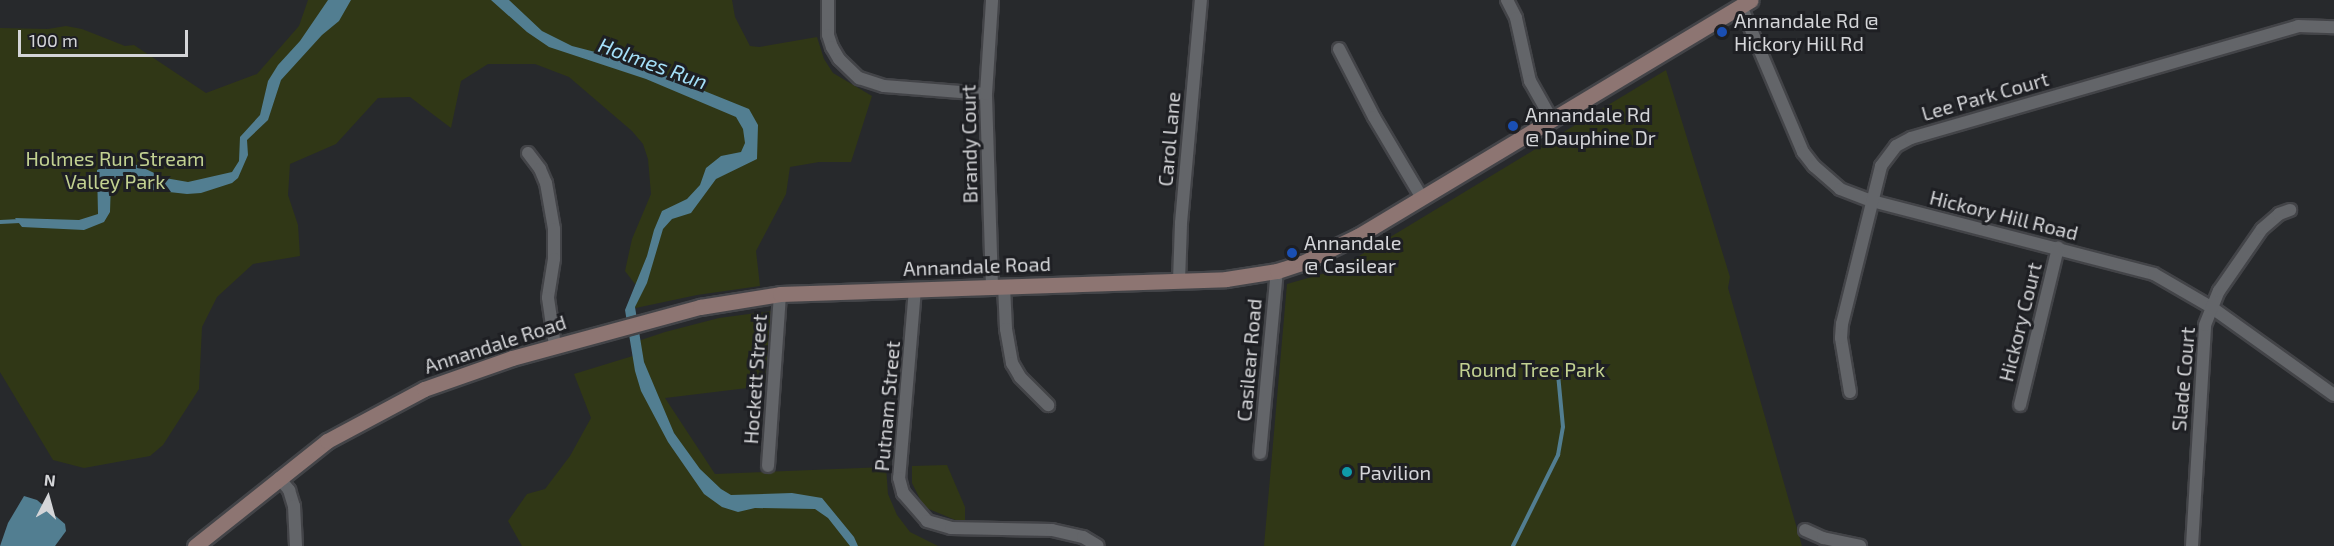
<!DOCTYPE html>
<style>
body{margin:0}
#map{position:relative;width:2334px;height:546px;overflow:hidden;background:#27292c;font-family:"Exo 2",sans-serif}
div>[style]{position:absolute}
.green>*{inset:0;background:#303716}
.water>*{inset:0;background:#527e91}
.stream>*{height:4px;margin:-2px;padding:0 2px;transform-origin:2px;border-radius:2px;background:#527e91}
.roads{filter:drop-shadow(2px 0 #434448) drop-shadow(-2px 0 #434448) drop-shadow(0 2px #434448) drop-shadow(0 -2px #434448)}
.street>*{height:12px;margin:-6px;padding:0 6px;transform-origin:6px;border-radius:6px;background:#636569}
.secondary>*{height:15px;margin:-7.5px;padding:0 7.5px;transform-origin:7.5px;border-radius:7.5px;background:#8d7572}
.dots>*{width:16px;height:16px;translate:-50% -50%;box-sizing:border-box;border:3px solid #1e1f23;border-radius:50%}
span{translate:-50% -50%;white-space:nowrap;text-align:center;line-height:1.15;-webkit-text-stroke:6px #1e1f23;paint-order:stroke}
.poi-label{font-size:20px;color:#d4d5d8}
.left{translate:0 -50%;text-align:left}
.street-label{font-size:20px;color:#d4d5d8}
.park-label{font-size:20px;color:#c2d191}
.water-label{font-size:21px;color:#a4dff8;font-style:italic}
.north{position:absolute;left:18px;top:468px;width:60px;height:60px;-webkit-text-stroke:4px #1e1f23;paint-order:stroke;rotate:6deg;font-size:16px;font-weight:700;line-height:24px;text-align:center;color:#d4d5d8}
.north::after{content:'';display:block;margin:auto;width:21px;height:27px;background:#d4d5d8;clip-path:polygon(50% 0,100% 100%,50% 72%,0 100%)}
.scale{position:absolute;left:18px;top:30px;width:170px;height:27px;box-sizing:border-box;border:3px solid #d4d5d8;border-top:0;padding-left:8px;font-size:18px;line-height:21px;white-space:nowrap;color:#d4d5d8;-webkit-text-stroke:4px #1e1f23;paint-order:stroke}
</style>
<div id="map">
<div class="green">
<div style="clip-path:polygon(308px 0,732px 0,735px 17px,750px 46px,759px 47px,817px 37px,824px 59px,833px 73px,872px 96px,851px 162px,819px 162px,790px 167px,786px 194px,756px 251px,760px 286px,697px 295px,631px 309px,640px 283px,635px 284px,625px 271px,632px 239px,651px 194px,648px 159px,643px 144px,632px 131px,569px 77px,535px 64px,488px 64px,461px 81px,451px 128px,410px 97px,378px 98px,336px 144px,290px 164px,288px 195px,298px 225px,300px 256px,253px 264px,217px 297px,202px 327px,199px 389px,163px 445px,150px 456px,84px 468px,53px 460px,0 372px,0 28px,48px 29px,66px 26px,82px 29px,125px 46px,134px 45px,206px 93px,257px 74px,299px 26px)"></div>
<div style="clip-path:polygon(1666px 70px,1730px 277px,1728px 288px,1802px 546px,1264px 546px,1287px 284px,1322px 274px,1354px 259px)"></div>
<div style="clip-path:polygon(772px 311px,764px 386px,665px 398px,715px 474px,886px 467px,888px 494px,897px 515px,910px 532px,938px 546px,522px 546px,508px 521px,527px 494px,545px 489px,570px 456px,591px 418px,574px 374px,636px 355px,638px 341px,665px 332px,719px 318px)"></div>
<div style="clip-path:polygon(947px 465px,965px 507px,965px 524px,924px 507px,912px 483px,912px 466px)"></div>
</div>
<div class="water">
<div style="clip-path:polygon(328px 0,351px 0,339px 21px,322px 35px,281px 80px,268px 120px,247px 140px,248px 155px,238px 178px,232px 183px,201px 193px,187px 194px,142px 189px,123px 179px,111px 181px,110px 212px,104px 222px,84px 230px,22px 227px,15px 218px,79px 220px,98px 214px,97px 170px,116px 161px,137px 165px,165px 178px,188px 182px,232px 172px,239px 161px,240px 137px,260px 115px,268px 81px,278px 65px,300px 41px)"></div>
<div style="clip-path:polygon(491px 0,509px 0,542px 31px,572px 46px,630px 61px,749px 109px,758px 125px,757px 159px,716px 179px,691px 213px,672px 219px,663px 229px,647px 283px,635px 307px,644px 362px,674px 433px,700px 469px,721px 489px,731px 495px,792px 493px,822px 498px,854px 537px,858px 546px,850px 546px,828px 518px,815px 509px,755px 508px,738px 512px,722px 507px,704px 494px,668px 442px,641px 391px,635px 371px,625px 310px,647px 256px,654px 230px,662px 211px,687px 199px,700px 185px,706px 168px,721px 156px,741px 152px,745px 143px,743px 129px,736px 117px,646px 79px,549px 47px,527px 32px)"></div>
<div style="clip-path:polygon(24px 496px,37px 500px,65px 524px,66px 531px,55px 546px,0 546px,8px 523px)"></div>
</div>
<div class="stream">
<div style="left:0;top:222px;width:20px;rotate:-3deg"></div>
<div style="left:1513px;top:546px;width:102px;rotate:-63.7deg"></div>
<div style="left:1558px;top:455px;width:28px;rotate:-80deg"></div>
<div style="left:1563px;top:427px;width:53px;rotate:-95.4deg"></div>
</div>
<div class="roads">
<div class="street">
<div style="left:828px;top:0;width:35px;rotate:90deg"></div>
<div style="left:828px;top:35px;width:13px;rotate:72deg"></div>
<div style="left:832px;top:47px;width:14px;rotate:60deg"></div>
<div style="left:839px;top:59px;width:28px;rotate:44deg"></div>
<div style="left:859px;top:78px;width:26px;rotate:18deg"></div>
<div style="left:884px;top:86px;width:102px;rotate:4.5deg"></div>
<div style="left:1507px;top:0;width:20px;rotate:63deg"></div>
<div style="left:1516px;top:18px;width:65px;rotate:77.5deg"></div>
<div style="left:1530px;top:81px;width:45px;rotate:60.6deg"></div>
<div style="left:1741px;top:6px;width:159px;rotate:67deg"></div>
<div style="left:1803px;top:152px;width:18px;rotate:52deg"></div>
<div style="left:1814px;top:166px;width:35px;rotate:41deg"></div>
<div style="left:1840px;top:189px;width:34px;rotate:21deg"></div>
<div style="left:1872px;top:201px;width:291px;rotate:14.5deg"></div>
<div style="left:2154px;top:274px;width:66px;rotate:30.1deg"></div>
<div style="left:2211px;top:307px;width:151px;rotate:35.6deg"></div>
<div style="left:1339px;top:49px;width:76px;rotate:62.8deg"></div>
<div style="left:1374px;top:117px;width:94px;rotate:59.3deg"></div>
<div style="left:528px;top:153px;width:20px;rotate:53deg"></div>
<div style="left:540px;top:169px;width:15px;rotate:67deg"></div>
<div style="left:546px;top:183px;width:47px;rotate:80.1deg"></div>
<div style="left:554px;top:229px;width:30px;rotate:90deg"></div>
<div style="left:554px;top:259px;width:39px;rotate:99deg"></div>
<div style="left:548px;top:298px;width:49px;rotate:81.7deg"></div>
<div style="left:1179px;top:281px;width:58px;rotate:-88deg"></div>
<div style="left:1181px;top:223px;width:224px;rotate:-84.9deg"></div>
<div style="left:1004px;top:286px;width:43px;rotate:87.3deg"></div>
<div style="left:1006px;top:329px;width:35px;rotate:80deg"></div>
<div style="left:1012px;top:363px;width:16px;rotate:60deg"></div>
<div style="left:1020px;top:377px;width:40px;rotate:45deg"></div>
<div style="left:992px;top:287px;width:193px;rotate:-91.8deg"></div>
<div style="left:986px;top:94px;width:94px;rotate:-86.3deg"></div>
<div style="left:915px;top:289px;width:190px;rotate:94.8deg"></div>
<div style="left:899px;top:478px;width:16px;rotate:75deg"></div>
<div style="left:903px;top:493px;width:37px;rotate:49deg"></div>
<div style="left:927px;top:521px;width:25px;rotate:16deg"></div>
<div style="left:951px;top:528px;width:101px;rotate:1.1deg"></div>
<div style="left:1052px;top:530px;width:32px;rotate:13deg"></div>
<div style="left:1083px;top:537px;width:17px;rotate:31deg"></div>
<div style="left:1850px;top:392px;width:55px;rotate:-99.5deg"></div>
<div style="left:1841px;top:338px;width:14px;rotate:-86deg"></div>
<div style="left:1842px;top:324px;width:163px;rotate:-76.1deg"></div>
<div style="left:1881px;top:166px;width:25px;rotate:-53deg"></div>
<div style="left:1896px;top:146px;width:17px;rotate:-28deg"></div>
<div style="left:1911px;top:138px;width:403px;rotate:-16.1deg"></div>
<div style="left:2298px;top:26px;width:36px;rotate:2deg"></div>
<div style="left:2020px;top:405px;width:162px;rotate:-76.4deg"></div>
<div style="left:1260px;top:453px;width:183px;rotate:-84.7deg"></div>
<div style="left:768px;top:466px;width:172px;rotate:-86deg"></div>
<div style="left:279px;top:478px;width:16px;rotate:50deg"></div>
<div style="left:289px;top:490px;width:17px;rotate:73deg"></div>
<div style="left:294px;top:506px;width:40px;rotate:87.1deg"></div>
<div style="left:1805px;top:530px;width:20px;rotate:24deg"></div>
<div style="left:1823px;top:538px;width:38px;rotate:12deg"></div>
<div style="left:2192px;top:546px;width:221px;rotate:-86.6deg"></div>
<div style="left:2205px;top:325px;width:37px;rotate:-68deg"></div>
<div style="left:2219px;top:291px;width:75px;rotate:-55.3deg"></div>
<div style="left:2262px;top:229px;width:23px;rotate:-41deg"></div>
<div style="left:2279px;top:214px;width:12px;rotate:-20deg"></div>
</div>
<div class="secondary">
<div style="left:195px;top:546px;width:169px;rotate:-38.5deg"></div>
<div style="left:327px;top:441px;width:110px;rotate:-28.2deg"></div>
<div style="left:424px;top:389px;width:93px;rotate:-19.4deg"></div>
<div style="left:512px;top:358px;width:195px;rotate:-15.2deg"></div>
<div style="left:700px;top:307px;width:81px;rotate:-9.2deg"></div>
<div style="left:780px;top:294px;width:446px;rotate:-1.9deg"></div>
<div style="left:1226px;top:279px;width:52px;rotate:-8.9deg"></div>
<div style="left:1277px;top:271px;width:26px;rotate:-18deg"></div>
<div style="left:1302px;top:263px;width:62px;rotate:-25.7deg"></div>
<div style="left:1358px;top:236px;width:458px;rotate:-31deg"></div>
</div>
</div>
<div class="dots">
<div style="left:1722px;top:32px;background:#1a4fb4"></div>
<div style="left:1513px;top:126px;background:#1a4fb4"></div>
<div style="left:1292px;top:253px;background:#1a4fb4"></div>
<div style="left:1347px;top:472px;background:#0f9aa8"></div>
</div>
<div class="poi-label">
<span class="left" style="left:1734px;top:32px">Annandale Rd @<br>Hickory Hill Rd</span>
<span class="left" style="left:1525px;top:126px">Annandale Rd<br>@ Dauphine Dr</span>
<span class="left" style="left:1304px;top:254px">Annandale<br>@ Casilear</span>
<span class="left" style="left:1359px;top:472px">Pavilion</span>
</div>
<div class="street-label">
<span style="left:1985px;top:96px;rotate:-16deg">Lee Park Court</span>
<span style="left:1169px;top:139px;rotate:-85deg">Carol Lane</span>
<span style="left:969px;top:144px;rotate:-91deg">Brandy Court</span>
<span style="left:2004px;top:215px;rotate:14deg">Hickory Hill Road</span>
<span style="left:977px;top:266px;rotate:-2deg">Annandale Road</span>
<span style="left:2020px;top:322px;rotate:-76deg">Hickory Court</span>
<span style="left:495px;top:344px;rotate:-18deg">Annandale Road</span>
<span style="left:1249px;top:360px;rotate:-85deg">Casilear Road</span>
<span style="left:755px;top:379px;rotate:-86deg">Hockett Street</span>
<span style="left:2183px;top:379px;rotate:-85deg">Slade Court</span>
<span style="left:887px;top:406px;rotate:-85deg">Putnam Street</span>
</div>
<div class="park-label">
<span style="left:115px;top:170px">Holmes Run Stream<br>Valley Park</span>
<span style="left:1532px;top:369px">Round Tree Park</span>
</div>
<div class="water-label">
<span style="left:653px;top:63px;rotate:20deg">Holmes Run</span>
</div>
<div class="north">N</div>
<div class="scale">100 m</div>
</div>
